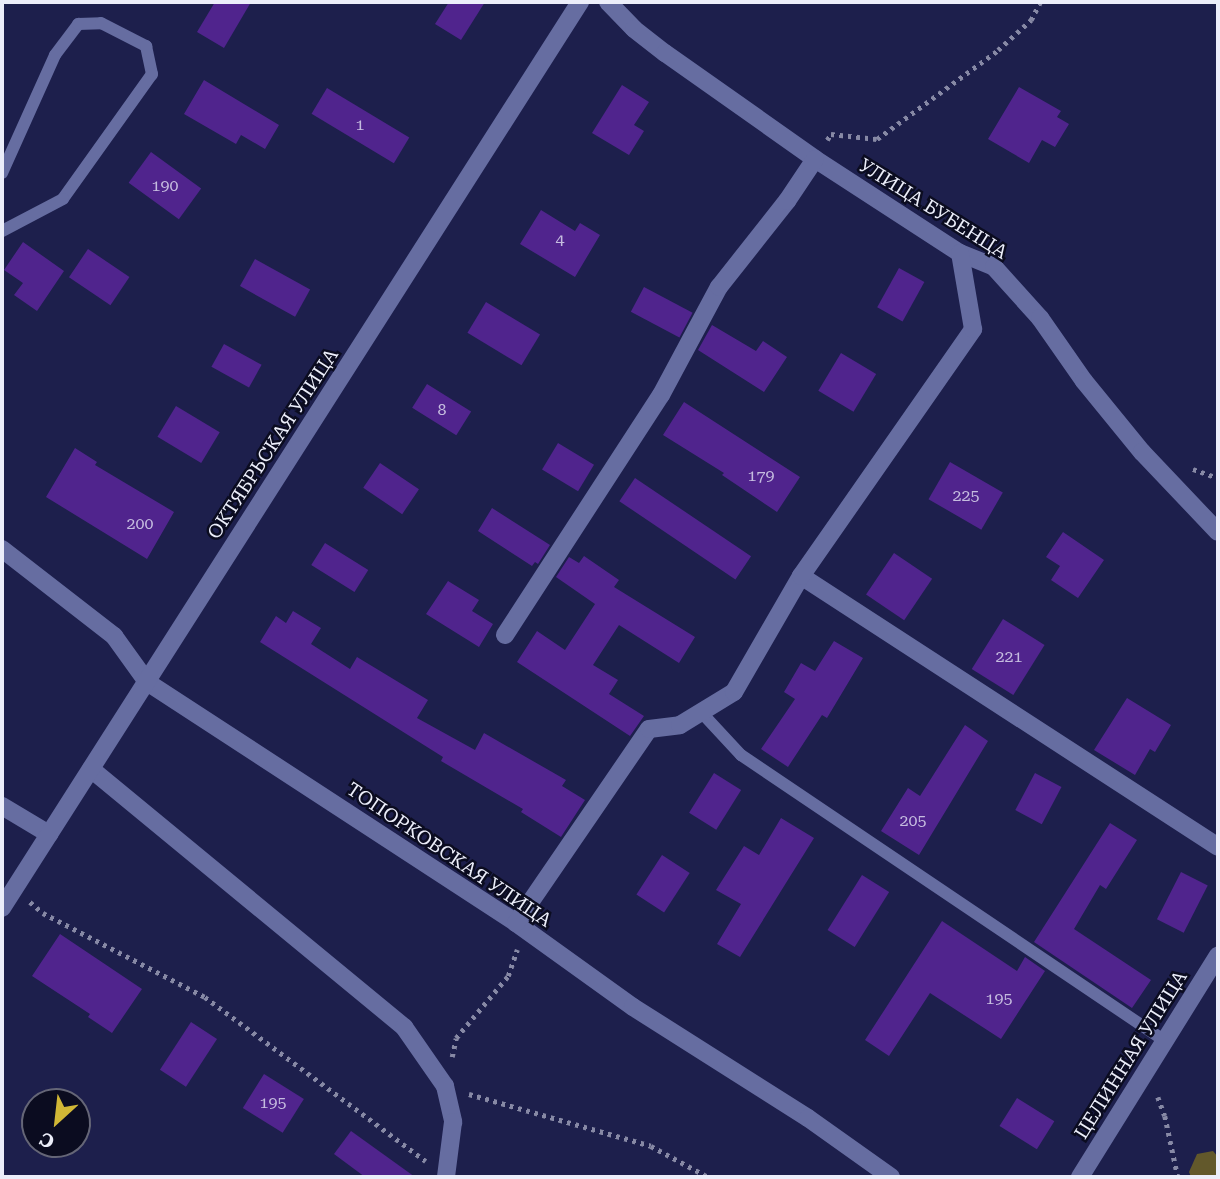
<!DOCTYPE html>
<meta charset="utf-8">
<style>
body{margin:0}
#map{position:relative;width:1220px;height:1179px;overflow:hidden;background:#1d1f4c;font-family:"Roboto Serif",serif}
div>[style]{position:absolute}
.forest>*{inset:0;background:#62582b}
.building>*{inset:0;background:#50248d;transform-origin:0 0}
.path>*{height:4.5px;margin-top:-2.25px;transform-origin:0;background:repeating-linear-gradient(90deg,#8789a5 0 3.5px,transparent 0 8.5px)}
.lane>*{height:12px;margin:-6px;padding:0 6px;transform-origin:6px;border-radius:6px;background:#666da1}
.street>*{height:18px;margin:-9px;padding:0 9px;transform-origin:9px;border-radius:9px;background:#666da1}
.secondary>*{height:18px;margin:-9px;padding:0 9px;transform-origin:9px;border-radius:9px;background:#666da1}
span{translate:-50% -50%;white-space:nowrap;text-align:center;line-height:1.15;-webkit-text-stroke:5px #0b0c20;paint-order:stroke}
.number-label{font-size:16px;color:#c5bcdf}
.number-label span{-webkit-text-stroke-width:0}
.street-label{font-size:19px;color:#eceefa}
.frame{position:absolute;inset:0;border:4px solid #eceefa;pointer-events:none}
.north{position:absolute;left:21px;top:1088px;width:70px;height:70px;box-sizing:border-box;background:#0b0c20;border:2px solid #656677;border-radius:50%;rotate:207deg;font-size:19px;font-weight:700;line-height:28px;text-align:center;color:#eceefa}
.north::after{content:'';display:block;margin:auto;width:24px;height:32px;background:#d1b736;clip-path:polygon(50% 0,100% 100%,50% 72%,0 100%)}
</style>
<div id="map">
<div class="forest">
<div style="clip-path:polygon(1213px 1151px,1218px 1157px,1218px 1177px,1191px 1177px,1189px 1172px,1197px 1154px)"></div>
</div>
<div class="building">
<div style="clip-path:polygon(215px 2px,251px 2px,224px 48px,197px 32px)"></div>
<div style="clip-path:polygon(449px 2px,485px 2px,461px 40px,435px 24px)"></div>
<div style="clip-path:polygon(204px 80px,279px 125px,265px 149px,241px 135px,236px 144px,184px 114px)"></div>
<div style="clip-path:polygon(622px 85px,649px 102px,634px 125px,644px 131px,629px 155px,592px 133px)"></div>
<div style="clip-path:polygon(1019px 87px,1061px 111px,1057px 117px,1069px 124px,1055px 147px,1042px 140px,1029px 163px,988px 139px)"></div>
<div style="left:327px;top:88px;width:96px;height:30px;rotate:31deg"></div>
<div style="left:151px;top:152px;width:62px;height:38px;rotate:36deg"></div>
<div style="clip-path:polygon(541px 210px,575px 231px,580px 223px,600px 235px,575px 277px,520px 244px)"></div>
<div style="clip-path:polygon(23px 242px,64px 271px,37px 311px,14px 295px,23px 283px,4px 270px)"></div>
<div style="left:88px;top:249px;width:50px;height:34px;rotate:34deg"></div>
<div style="left:255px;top:259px;width:63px;height:31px;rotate:29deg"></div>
<div style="left:899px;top:268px;width:29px;height:45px;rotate:29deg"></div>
<div style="left:644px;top:287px;width:55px;height:28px;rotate:28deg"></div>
<div style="left:486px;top:302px;width:63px;height:36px;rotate:31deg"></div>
<div style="clip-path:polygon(712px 325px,756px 351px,763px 341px,787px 357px,764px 392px,698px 350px)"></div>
<div style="left:224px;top:344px;width:43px;height:26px;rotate:29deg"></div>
<div style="left:841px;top:353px;width:41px;height:44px;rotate:31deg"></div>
<div style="left:427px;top:384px;width:52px;height:28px;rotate:32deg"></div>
<div style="clip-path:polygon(684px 402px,800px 477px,777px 512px,722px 475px,724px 473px,663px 435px)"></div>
<div style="left:176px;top:406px;width:51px;height:36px;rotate:31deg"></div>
<div style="left:558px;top:443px;width:42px;height:31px;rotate:31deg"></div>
<div style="clip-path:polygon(75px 448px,97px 462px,95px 465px,174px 512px,147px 559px,46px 497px)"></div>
<div style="left:950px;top:462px;width:61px;height:43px;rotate:30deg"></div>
<div style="left:380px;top:463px;width:47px;height:30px;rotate:34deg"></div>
<div style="left:635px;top:478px;width:140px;height:28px;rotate:34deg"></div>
<div style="clip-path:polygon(492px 508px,550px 545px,538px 564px,535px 562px,532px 566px,478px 531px)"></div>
<div style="clip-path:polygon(1063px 532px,1104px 560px,1078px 598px,1051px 580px,1060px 566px,1046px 557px)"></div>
<div style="left:325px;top:543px;width:51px;height:26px;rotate:32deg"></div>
<div style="left:894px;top:553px;width:46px;height:50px;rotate:34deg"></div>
<div style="clip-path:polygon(584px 556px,619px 580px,614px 587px,695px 637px,679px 663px,619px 625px,593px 665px,618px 680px,609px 694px,644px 716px,630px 736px,517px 662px,537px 631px,565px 650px,595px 604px,556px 577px,569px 557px,579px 563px)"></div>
<div style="clip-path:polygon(448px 581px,479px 600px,472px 611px,493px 624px,479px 647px,426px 614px)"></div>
<div style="clip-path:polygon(293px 611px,321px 628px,311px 644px,350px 669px,357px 657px,428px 700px,417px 718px,475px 750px,484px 733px,566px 780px,562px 786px,585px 800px,561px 837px,521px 812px,523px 809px,441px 761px,443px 757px,260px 642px,276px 616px,286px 623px)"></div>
<div style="left:1003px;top:619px;width:49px;height:59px;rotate:32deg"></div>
<div style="clip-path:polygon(834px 641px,863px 658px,827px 718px,822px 715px,788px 767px,761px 749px,795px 699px,784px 692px,801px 663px,815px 671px)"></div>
<div style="clip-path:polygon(1127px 698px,1171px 725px,1155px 752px,1150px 749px,1135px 775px,1094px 750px)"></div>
<div style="clip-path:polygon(965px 725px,988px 741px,919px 855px,881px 831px,908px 788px,920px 796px)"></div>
<div style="left:714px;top:773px;width:32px;height:47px;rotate:32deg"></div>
<div style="left:1035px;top:773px;width:30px;height:42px;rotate:28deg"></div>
<div style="clip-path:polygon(781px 818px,814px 838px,740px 957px,717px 944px,741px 904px,716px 890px,744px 846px,759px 855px)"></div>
<div style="clip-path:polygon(1110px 823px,1137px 840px,1106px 889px,1100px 885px,1074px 929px,1151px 980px,1132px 1008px,1034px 942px)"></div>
<div style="left:662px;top:855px;width:33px;height:47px;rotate:33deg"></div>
<div style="left:1181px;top:872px;width:30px;height:53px;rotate:27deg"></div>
<div style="left:862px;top:875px;width:32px;height:65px;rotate:32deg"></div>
<div style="clip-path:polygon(942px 921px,1017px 971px,1025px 957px,1045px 971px,1001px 1039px,930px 993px,889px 1056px,865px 1040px)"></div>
<div style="clip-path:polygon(60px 934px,142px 989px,112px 1033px,88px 1017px,90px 1014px,32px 976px)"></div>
<div style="left:191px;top:1022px;width:31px;height:57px;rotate:33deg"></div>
<div style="left:264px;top:1074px;width:47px;height:40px;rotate:32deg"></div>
<div style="left:1017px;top:1098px;width:44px;height:33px;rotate:32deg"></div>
<div style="clip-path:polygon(351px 1131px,415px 1177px,365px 1177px,334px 1154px)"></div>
</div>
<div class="path">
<div style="left:827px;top:140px;width:7px;rotate:-56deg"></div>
<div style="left:831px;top:134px;width:46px;rotate:6.2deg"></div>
<div style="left:877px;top:139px;width:150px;rotate:-36.3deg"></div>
<div style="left:998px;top:50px;width:45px;rotate:-42.3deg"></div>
<div style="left:1031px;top:20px;width:20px;rotate:-63deg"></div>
<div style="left:1193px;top:469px;width:27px;rotate:20deg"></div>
<div style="left:30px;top:902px;width:17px;rotate:40deg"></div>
<div style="left:43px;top:913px;width:182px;rotate:27.4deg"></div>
<div style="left:205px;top:997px;width:275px;rotate:36.6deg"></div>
<div style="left:452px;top:1057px;width:19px;rotate:-78deg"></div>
<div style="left:456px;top:1038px;width:81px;rotate:-50deg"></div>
<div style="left:508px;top:976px;width:28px;rotate:-71deg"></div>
<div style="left:469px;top:1094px;width:189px;rotate:15.9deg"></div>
<div style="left:651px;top:1146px;width:65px;rotate:28.5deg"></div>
<div style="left:1158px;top:1097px;width:20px;rotate:70deg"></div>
<div style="left:1165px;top:1116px;width:62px;rotate:78deg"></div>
</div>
<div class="lane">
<div style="left:2px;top:173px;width:129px;rotate:-65.8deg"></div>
<div style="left:55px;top:55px;width:39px;rotate:-53deg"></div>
<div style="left:78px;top:24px;width:23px;rotate:-2deg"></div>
<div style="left:101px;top:23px;width:51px;rotate:27.1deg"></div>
<div style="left:146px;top:46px;width:29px;rotate:78deg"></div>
<div style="left:152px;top:74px;width:153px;rotate:125.5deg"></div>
<div style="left:63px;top:199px;width:69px;rotate:152.3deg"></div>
<div style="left:701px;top:712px;width:59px;rotate:47.1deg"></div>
<div style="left:741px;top:755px;width:511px;rotate:34deg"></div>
</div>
<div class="street">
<div style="left:608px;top:2px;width:37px;rotate:46deg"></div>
<div style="left:634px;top:29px;width:39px;rotate:38deg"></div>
<div style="left:665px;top:53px;width:184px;rotate:35.2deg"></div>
<div style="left:815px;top:159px;width:173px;rotate:33deg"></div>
<div style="left:960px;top:253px;width:37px;rotate:22deg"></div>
<div style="left:994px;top:267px;width:69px;rotate:48deg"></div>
<div style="left:1040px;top:318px;width:77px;rotate:55.1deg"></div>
<div style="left:1084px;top:381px;width:92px;rotate:50.8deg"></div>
<div style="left:1142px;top:452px;width:110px;rotate:46.5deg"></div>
<div style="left:2px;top:549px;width:142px;rotate:37.8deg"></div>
<div style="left:114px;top:636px;width:57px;rotate:54.3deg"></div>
<div style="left:147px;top:682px;width:441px;rotate:33.1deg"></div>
<div style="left:516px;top:923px;width:144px;rotate:35.7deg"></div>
<div style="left:633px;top:1007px;width:207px;rotate:32.4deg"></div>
<div style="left:808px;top:1118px;width:102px;rotate:35.4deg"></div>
<div style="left:801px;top:576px;width:497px;rotate:33deg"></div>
<div style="left:505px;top:635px;width:286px;rotate:-57deg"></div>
<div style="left:661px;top:395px;width:123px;rotate:-61.8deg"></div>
<div style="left:719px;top:287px;width:110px;rotate:-51.7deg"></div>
<div style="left:787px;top:201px;width:50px;rotate:-56.3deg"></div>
<div style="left:91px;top:769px;width:406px;rotate:39.5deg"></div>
<div style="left:404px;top:1027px;width:72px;rotate:55.2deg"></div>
<div style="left:445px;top:1086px;width:37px;rotate:77deg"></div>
<div style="left:453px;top:1122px;width:55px;rotate:97.3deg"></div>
<div style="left:2px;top:806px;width:55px;rotate:30.8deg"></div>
<div style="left:516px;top:923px;width:235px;rotate:-55.6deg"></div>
<div style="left:649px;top:729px;width:31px;rotate:-7deg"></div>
<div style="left:680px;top:725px;width:63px;rotate:-31.4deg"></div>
<div style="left:734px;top:692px;width:134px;rotate:-60deg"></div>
<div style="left:801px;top:576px;width:301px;rotate:-55.1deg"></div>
<div style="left:973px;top:329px;width:77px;rotate:-99.7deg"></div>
<div style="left:1080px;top:1177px;width:261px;rotate:-58.1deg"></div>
</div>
<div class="secondary">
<div style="left:2px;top:908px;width:1075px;rotate:-57.46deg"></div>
</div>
<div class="number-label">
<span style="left:360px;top:125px">1</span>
<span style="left:165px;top:186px">190</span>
<span style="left:560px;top:240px">4</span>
<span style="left:442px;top:410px">8</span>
<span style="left:761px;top:476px">179</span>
<span style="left:966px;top:496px">225</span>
<span style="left:140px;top:524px">200</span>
<span style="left:1009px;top:657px">221</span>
<span style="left:913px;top:821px">205</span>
<span style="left:999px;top:999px">195</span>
<span style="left:273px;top:1103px">195</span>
</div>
<div class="street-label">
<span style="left:933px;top:209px;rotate:32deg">УЛИЦА БУБЕНЦА</span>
<span style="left:273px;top:444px;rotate:-57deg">ОКТЯБРЬСКАЯ УЛИЦА</span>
<span style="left:449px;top:855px;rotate:34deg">ТОПОРКОВСКАЯ УЛИЦА</span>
<span style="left:1131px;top:1055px;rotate:-58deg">ЦЕЛИННАЯ УЛИЦА</span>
</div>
<div class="frame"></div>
<div class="north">С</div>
</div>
